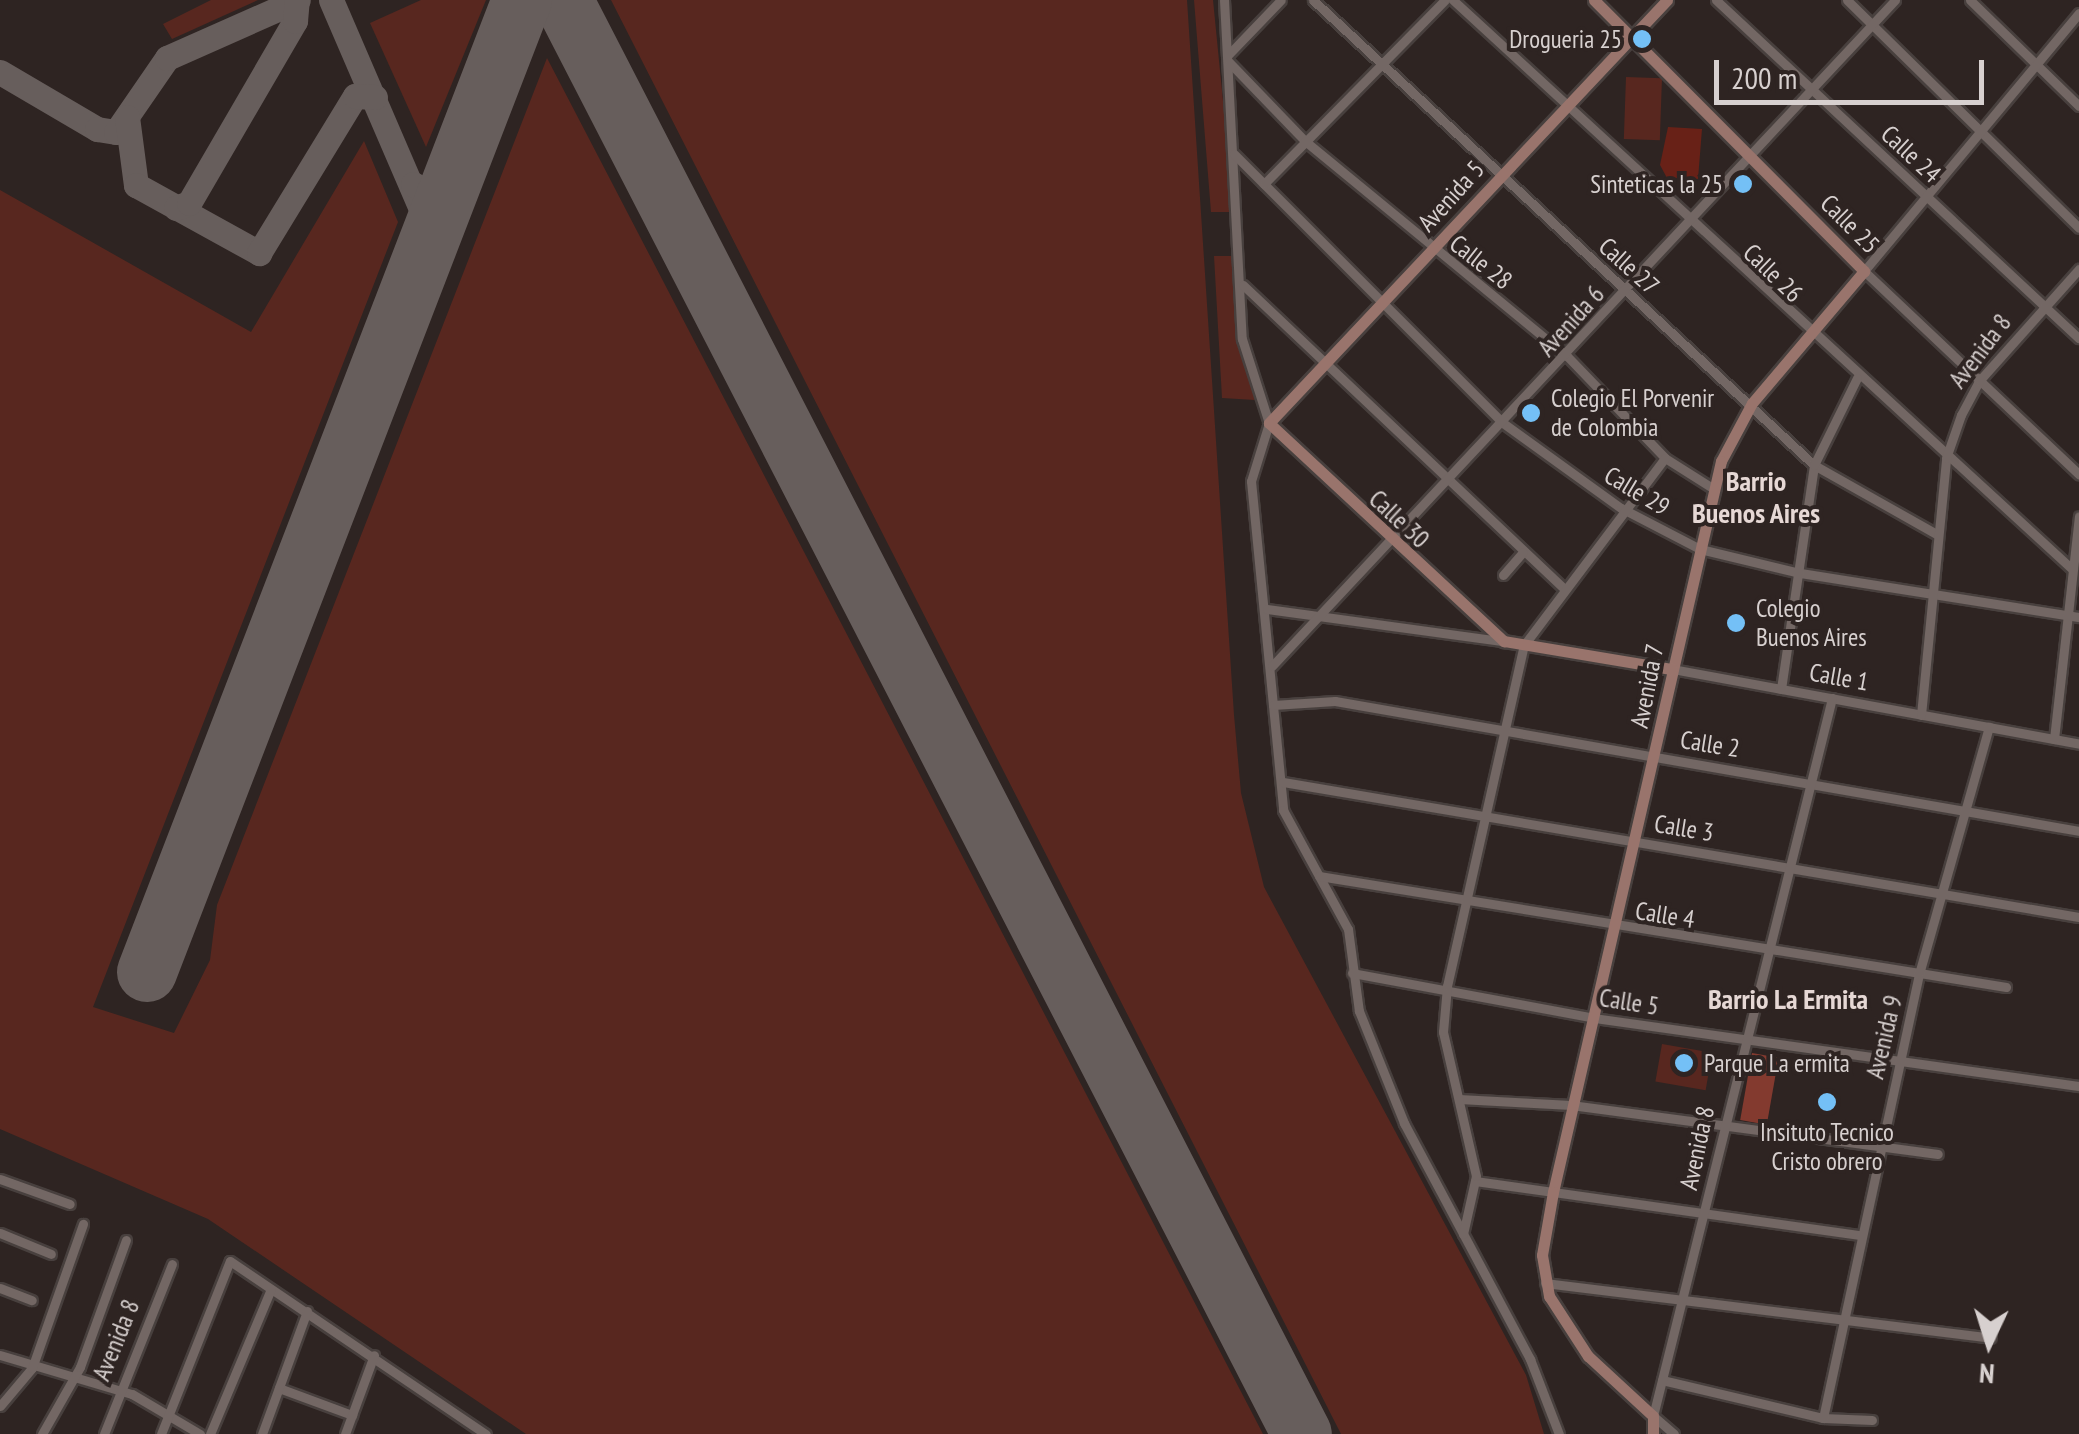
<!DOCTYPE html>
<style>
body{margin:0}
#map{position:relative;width:2079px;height:1434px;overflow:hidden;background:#2e2422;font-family:"PT Sans Narrow",sans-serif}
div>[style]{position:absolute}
.green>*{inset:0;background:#58271f;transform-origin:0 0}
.water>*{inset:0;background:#682117}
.taxiway>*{height:25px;margin:-12.5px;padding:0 12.5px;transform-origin:12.5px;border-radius:12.5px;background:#675e5c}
.runway>*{height:60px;margin:-30px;padding:0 30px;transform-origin:30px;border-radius:30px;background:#675e5c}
.building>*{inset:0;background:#833a2f;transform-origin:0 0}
.roads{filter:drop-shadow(2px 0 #48403e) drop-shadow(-2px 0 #48403e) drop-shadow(0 2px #48403e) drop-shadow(0 -2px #48403e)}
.street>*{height:9px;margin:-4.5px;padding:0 4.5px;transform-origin:4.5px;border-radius:4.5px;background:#736764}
.secondary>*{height:11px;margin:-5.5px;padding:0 5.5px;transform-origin:5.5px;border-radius:5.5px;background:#99746c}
.dots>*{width:28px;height:28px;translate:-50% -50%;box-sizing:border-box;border:5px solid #2e2422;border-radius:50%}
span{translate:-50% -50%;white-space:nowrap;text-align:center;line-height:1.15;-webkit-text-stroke:8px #2e2422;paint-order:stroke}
.poi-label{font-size:25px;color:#d7d0cf}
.right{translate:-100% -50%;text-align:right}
.left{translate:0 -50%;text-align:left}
.street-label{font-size:25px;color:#d7d0cf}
.neighbourhood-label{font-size:28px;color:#e6d8d5;font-weight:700}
.north{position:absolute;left:1939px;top:1294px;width:100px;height:100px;-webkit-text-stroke:8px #2e2422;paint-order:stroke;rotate:184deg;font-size:28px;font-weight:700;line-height:40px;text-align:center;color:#d7d0cf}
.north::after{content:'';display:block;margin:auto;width:35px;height:45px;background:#d7d0cf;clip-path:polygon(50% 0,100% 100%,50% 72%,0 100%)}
.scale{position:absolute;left:1714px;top:60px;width:270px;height:45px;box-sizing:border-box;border:5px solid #d7d0cf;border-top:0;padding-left:12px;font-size:30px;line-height:35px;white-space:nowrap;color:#d7d0cf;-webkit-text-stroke:8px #2e2422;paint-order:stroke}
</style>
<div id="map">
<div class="green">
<div style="clip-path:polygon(211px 0,258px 0,172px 39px,163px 24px)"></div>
<div style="clip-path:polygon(421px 0,486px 0,426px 147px,370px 23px)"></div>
<div style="clip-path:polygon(611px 0,1187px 0,1234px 715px,1241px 793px,1264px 887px,1526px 1375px,1544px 1434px,1341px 1434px)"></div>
<div style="clip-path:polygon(1194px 0,1213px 0,1234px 212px,1211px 212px)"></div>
<div style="clip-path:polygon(547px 58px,1263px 1434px,526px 1434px,208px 1219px,0 1129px,0 190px,251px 332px,364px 141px,398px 222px,93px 1007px,174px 1033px,210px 960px,217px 905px)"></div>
<div style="left:1626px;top:77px;width:36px;height:62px;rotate:2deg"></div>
<div style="clip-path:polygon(1214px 256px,1238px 256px,1241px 340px,1255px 400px,1222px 398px)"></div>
<div style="left:1662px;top:1044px;width:51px;height:38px;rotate:10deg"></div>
</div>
<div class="water">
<div style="clip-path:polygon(1668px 127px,1702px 129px,1698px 179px,1667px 178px,1660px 165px)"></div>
</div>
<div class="taxiway">
<div style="left:331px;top:0;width:256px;rotate:66.7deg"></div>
<div style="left:0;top:72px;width:113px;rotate:30.4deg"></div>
<div style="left:97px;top:129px;width:19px;rotate:9deg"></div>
<div style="left:116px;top:132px;width:90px;rotate:-55.4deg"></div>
<div style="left:167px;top:58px;width:143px;rotate:-23.9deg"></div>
<div style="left:127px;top:117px;width:69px;rotate:82.5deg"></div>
<div style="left:136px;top:185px;width:141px;rotate:28.9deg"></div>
<div style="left:259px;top:253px;width:184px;rotate:-58.6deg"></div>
<div style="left:355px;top:96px;width:20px;rotate:3deg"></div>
<div style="left:413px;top:184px;width:21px;rotate:29deg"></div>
<div style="left:431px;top:194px;width:20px;rotate:-20deg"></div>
<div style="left:176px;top:208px;width:14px;rotate:-21deg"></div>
<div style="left:189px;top:203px;width:211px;rotate:-59.8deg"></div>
<div style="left:295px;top:21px;width:21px;rotate:-85deg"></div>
</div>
<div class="runway">
<div style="left:563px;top:0;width:1613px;rotate:62.74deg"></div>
<div style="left:147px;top:972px;width:1042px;rotate:-68.9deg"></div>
</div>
<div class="building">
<div style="left:1752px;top:1053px;width:27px;height:68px;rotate:10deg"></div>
</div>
<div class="roads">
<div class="street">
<div style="left:1224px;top:0;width:339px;rotate:87deg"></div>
<div style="left:1242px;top:339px;width:88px;rotate:72.2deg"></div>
<div style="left:1269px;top:423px;width:61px;rotate:107.2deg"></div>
<div style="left:1251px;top:481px;width:331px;rotate:84.4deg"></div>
<div style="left:1283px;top:810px;width:136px;rotate:61.4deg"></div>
<div style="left:1348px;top:929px;width:83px;rotate:82.4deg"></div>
<div style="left:1359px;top:1011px;width:121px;rotate:68.1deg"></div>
<div style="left:1404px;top:1123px;width:268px;rotate:61.9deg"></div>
<div style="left:1530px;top:1359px;width:80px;rotate:68.9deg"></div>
<div style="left:1313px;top:0;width:684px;rotate:42.87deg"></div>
<div style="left:1814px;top:465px;width:142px;rotate:29.4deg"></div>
<div style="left:1453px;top:0;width:839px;rotate:42.59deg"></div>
<div style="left:1716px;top:0;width:496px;rotate:43deg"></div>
<div style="left:1847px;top:0;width:325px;rotate:44.5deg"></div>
<div style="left:1970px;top:0;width:152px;rotate:44.2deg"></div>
<div style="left:2079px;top:13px;width:336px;rotate:129.8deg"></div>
<div style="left:1864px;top:271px;width:296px;rotate:43.4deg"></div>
<div style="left:1228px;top:55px;width:76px;rotate:-46.1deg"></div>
<div style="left:1229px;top:62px;width:110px;rotate:46.1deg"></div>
<div style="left:1305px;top:141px;width:339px;rotate:39.4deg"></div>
<div style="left:1567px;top:356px;width:141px;rotate:46.1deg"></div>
<div style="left:1665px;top:458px;width:58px;rotate:32.3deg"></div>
<div style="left:1234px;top:154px;width:380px;rotate:45deg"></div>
<div style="left:1503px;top:423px;width:145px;rotate:35.8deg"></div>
<div style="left:1621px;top:508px;width:89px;rotate:27.4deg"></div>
<div style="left:1700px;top:549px;width:103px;rotate:13.5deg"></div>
<div style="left:1800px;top:573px;width:282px;rotate:9deg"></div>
<div style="left:1264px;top:184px;width:258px;rotate:-45.5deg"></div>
<div style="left:1243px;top:285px;width:441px;rotate:43.4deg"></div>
<div style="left:1503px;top:575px;width:30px;rotate:-49deg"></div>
<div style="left:1267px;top:609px;width:237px;rotate:7.8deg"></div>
<div style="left:1272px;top:666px;width:912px;rotate:-46.91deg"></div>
<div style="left:1672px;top:669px;width:414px;rotate:10.4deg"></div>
<div style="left:1781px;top:689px;width:226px;rotate:-81.6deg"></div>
<div style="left:1814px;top:465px;width:97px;rotate:-63.7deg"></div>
<div style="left:1273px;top:705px;width:62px;rotate:-3.7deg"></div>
<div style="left:1335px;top:701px;width:755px;rotate:9.91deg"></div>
<div style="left:1921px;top:715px;width:258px;rotate:-84.4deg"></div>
<div style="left:1946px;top:458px;width:46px;rotate:-70.8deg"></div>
<div style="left:1961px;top:415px;width:40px;rotate:-62deg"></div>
<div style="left:1980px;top:380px;width:149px;rotate:-48.3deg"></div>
<div style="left:2054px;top:739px;width:224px;rotate:-83.6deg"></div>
<div style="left:1283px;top:782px;width:807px;rotate:9.63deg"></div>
<div style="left:1319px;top:876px;width:696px;rotate:9.18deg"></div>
<div style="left:1352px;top:973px;width:246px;rotate:10.5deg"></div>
<div style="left:1594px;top:1018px;width:490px;rotate:8deg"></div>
<div style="left:1459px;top:1099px;width:112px;rotate:3.1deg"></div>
<div style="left:1571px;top:1105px;width:370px;rotate:7.6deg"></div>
<div style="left:0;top:1179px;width:74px;rotate:19.7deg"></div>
<div style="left:1475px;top:1181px;width:387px;rotate:8deg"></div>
<div style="left:0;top:1233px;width:55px;rotate:22.4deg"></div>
<div style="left:1463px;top:1234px;width:59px;rotate:-77.4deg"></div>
<div style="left:1476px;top:1176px;width:148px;rotate:-102.9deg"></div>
<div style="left:1443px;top:1032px;width:46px;rotate:-85deg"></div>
<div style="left:1447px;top:986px;width:350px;rotate:-77.3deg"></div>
<div style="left:1524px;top:645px;width:234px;rotate:-53deg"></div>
<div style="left:1545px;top:1283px;width:449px;rotate:7deg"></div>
<div style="left:0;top:1288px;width:34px;rotate:21deg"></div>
<div style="left:0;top:1355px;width:138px;rotate:16.5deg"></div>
<div style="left:132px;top:1394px;width:79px;rotate:30.5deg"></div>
<div style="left:1662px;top:1380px;width:165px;rotate:13.3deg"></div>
<div style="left:1823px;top:1418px;width:49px;rotate:2.3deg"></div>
<div style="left:279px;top:1388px;width:78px;rotate:20.3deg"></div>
<div style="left:0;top:1406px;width:50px;rotate:-49.9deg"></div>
<div style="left:32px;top:1368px;width:153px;rotate:-70.5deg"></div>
<div style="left:1823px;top:1418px;width:454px;rotate:-77.8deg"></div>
<div style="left:1919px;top:974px;width:257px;rotate:-74.2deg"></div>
<div style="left:42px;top:1434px;width:77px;rotate:-60.4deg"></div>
<div style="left:80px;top:1367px;width:135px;rotate:-70.1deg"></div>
<div style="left:104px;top:1434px;width:183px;rotate:-68.2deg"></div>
<div style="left:161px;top:1434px;width:186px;rotate:-68.3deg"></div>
<div style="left:230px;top:1261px;width:309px;rotate:34.1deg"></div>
<div style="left:210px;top:1434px;width:157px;rotate:-67.2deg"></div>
<div style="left:262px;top:1434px;width:131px;rotate:-69.9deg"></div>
<div style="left:345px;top:1434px;width:84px;rotate:-69.8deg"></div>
<div style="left:1674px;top:1434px;width:28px;rotate:-139deg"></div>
<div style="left:1653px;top:1416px;width:740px;rotate:-76deg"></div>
</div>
<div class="secondary">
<div style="left:1594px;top:0;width:383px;rotate:45.1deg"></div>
<div style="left:1864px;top:271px;width:173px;rotate:130.3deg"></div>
<div style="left:1752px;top:403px;width:66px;rotate:118.1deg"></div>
<div style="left:1721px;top:461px;width:750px;rotate:102.94deg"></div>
<div style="left:1553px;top:1192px;width:64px;rotate:99.9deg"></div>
<div style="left:1542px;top:1255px;width:42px;rotate:80.3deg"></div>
<div style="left:1549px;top:1296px;width:72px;rotate:57deg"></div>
<div style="left:1588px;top:1356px;width:88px;rotate:42.7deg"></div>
<div style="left:1653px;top:1416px;width:18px;rotate:90deg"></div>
<div style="left:1667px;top:0;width:581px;rotate:133.26deg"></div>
<div style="left:1269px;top:423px;width:321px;rotate:42.9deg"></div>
<div style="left:1504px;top:641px;width:170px;rotate:9.5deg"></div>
</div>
</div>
<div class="dots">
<div style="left:1642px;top:39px;background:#74c0f6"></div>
<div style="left:1743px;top:184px;background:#74c0f6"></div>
<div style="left:1531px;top:413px;background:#74c0f6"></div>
<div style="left:1736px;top:623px;background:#74c0f6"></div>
<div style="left:1684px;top:1063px;background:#74c0f6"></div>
<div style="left:1827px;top:1102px;background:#74c0f6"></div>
</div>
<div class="poi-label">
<span class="right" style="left:1622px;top:39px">Drogueria 25</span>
<span class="right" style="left:1723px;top:184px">Sinteticas la 25</span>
<span class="left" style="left:1551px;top:413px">Colegio El Porvenir<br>de Colombia</span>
<span class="left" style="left:1756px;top:623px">Colegio<br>Buenos Aires</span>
<span class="left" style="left:1704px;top:1063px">Parque La ermita</span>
<span style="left:1827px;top:1147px">Insituto Tecnico<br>Cristo obrero</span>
</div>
<div class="street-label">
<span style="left:1911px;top:154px;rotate:43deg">Calle 24</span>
<span style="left:1451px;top:196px;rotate:-48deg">Avenida 5</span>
<span style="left:1850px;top:224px;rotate:45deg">Calle 25</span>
<span style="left:1481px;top:262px;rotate:38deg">Calle 28</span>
<span style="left:1629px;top:266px;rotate:42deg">Calle 27</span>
<span style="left:1773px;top:273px;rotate:44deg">Calle 26</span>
<span style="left:1571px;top:321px;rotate:-48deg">Avenida 6</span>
<span style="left:1980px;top:351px;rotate:-53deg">Avenida 8</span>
<span style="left:1637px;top:491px;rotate:31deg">Calle 29</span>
<span style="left:1399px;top:519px;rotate:43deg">Calle 30</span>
<span style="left:1839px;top:677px;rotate:10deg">Calle 1</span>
<span style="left:1647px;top:686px;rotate:-79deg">Avenida 7</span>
<span style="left:1710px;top:744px;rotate:9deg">Calle 2</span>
<span style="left:1684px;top:828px;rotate:9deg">Calle 3</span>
<span style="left:1665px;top:915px;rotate:9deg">Calle 4</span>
<span style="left:1629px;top:1002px;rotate:9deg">Calle 5</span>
<span style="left:1884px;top:1037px;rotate:-77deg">Avenida 9</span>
<span style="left:1697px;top:1148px;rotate:-78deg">Avenida 8</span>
<span style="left:116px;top:1340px;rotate:-68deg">Avenida 8</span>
</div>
<div class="neighbourhood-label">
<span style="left:1756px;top:497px">Barrio<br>Buenos Aires</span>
<span style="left:1788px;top:999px">Barrio La Ermita</span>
</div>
<div class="north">N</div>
<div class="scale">200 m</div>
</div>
